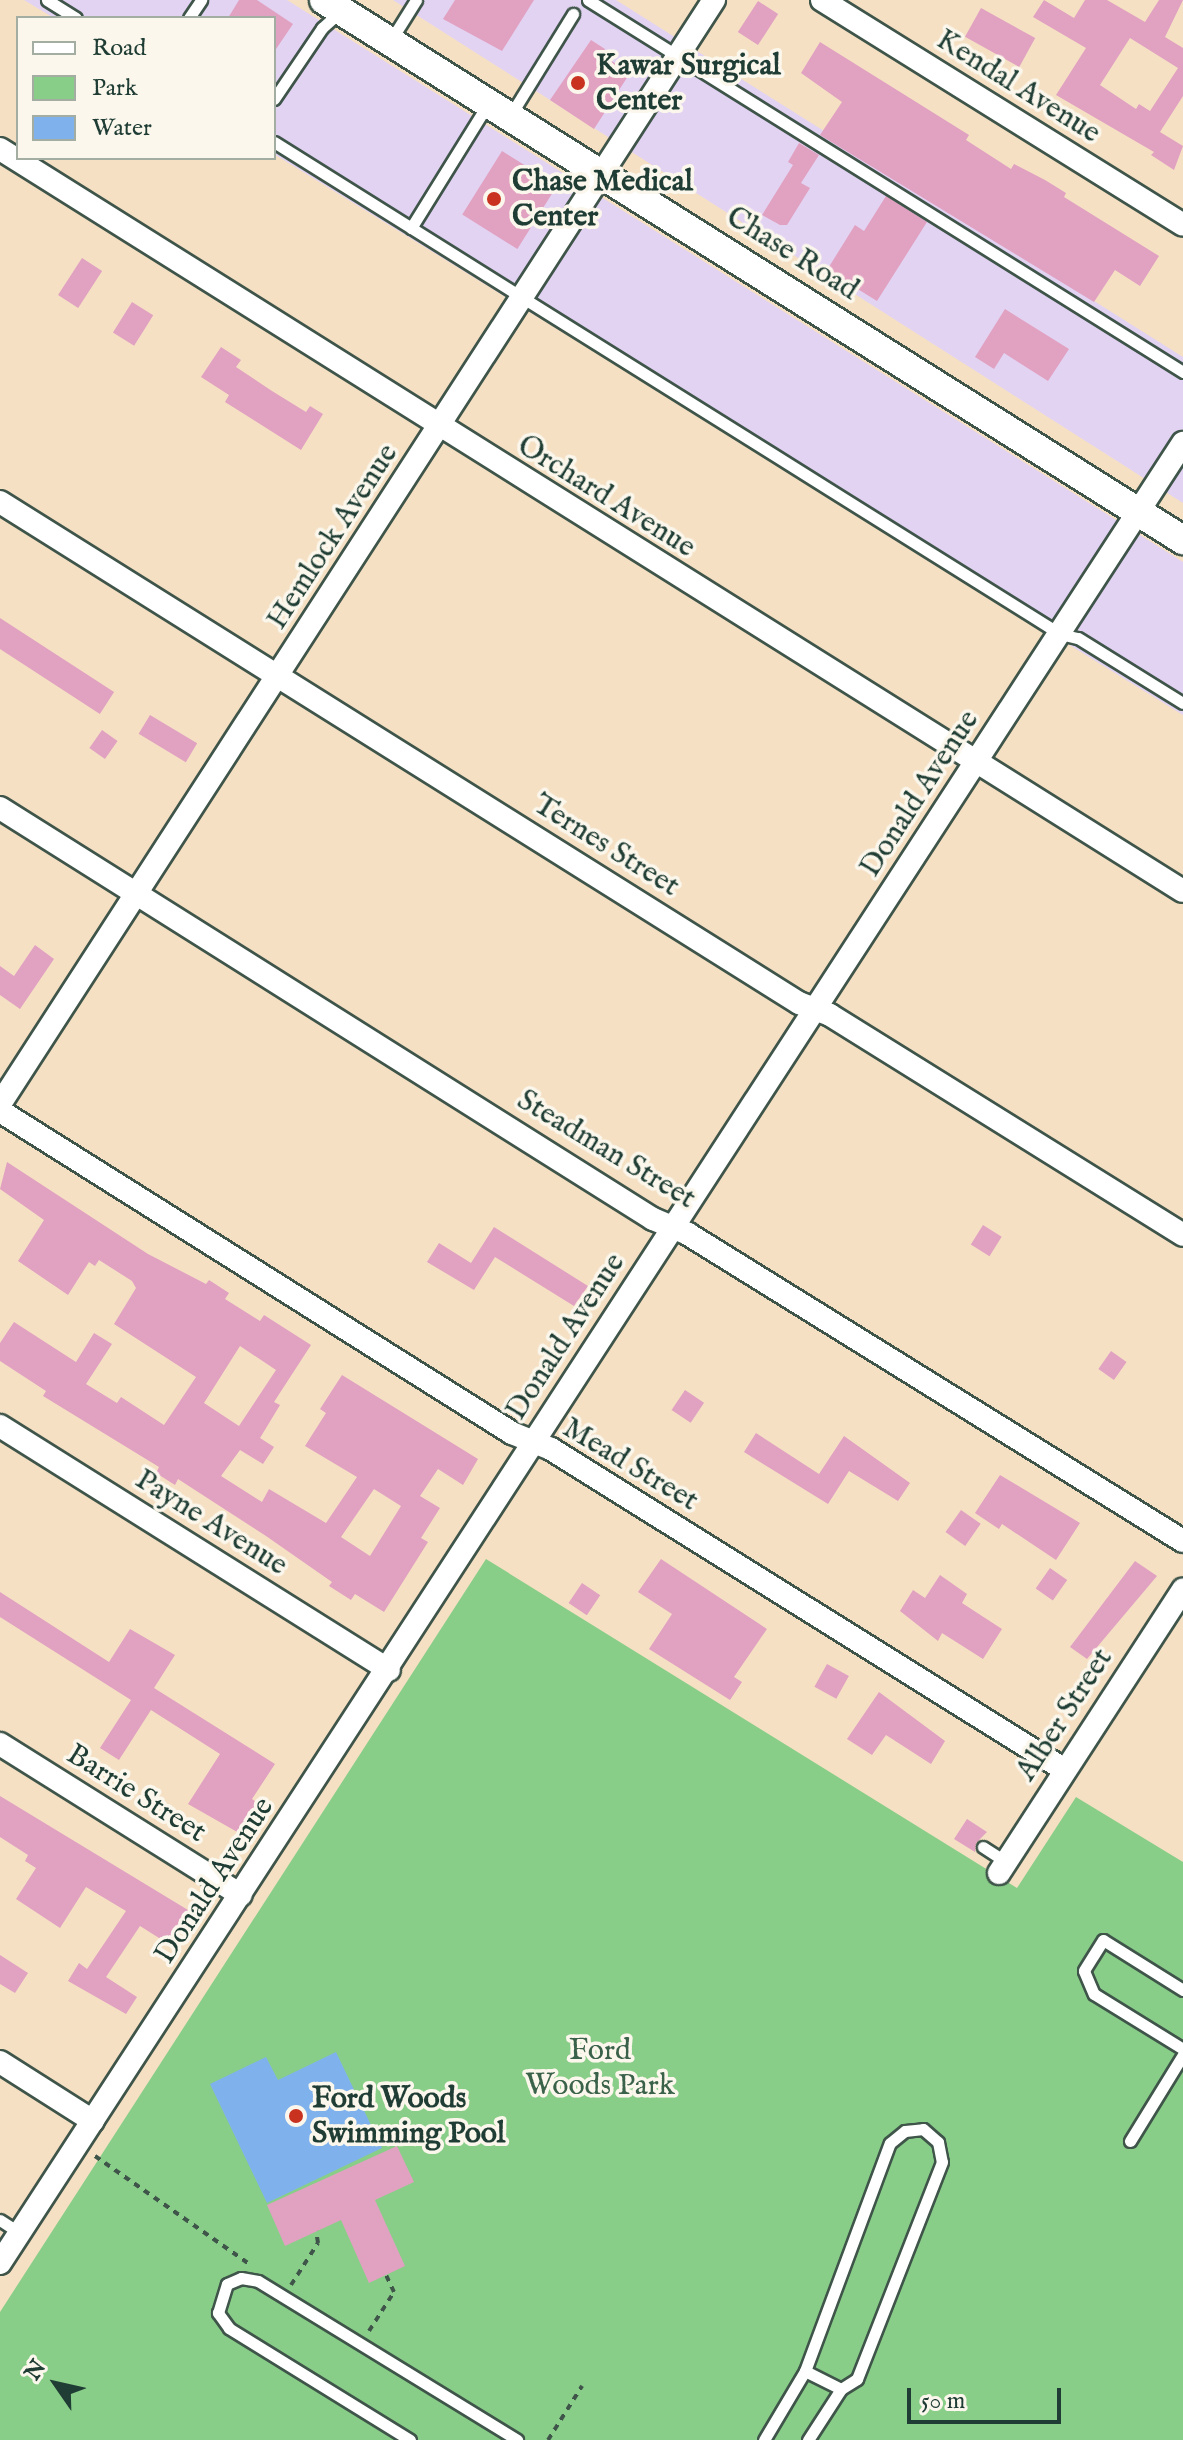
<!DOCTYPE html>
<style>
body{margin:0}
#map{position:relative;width:1183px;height:2440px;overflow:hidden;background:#f5e0c4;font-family:"IM FELL English",serif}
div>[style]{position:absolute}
.built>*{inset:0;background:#e3d3f3}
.green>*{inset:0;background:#89ce88}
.water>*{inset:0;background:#7fb2ec}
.building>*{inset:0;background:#e1a1c1;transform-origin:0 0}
.path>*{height:4px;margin-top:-2px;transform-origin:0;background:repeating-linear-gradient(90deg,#3f554a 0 6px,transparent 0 12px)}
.roads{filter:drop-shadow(2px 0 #3f554a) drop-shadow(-2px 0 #3f554a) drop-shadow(0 2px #3f554a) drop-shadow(0 -2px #3f554a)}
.service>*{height:11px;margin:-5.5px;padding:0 5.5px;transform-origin:5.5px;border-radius:5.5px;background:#fff}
.minor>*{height:22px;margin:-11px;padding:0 11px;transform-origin:11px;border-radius:11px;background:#fff}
.tertiary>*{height:28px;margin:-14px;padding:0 14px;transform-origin:14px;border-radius:14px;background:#fff}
.dots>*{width:22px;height:22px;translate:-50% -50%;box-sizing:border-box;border:4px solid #fbf7ec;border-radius:50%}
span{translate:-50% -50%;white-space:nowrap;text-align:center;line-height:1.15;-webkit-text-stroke:7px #fbf7ec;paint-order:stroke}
.poi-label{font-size:30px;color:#1f3d34;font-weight:700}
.left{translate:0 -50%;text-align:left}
.street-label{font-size:30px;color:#1f3d34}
.park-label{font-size:30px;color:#3a6149}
.legend{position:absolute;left:16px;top:16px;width:260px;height:144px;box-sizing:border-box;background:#fbf7ec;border:2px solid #a3ada2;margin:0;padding:10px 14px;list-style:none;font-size:24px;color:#1f3d34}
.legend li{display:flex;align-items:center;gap:16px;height:40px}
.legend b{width:40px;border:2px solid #a3ada2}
.north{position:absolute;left:16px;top:2344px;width:80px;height:80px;-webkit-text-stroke:6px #fbf7ec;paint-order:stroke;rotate:304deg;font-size:22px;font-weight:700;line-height:32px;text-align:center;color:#1f3d34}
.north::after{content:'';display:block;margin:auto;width:28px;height:36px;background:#1f3d34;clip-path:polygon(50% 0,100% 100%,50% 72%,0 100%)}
.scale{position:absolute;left:907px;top:2388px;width:154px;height:36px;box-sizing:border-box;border:4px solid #1f3d34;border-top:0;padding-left:10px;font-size:24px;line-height:28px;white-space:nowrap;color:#1f3d34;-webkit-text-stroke:6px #fbf7ec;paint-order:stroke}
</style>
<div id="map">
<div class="built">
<div style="clip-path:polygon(24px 0,287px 0,1183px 562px,1183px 715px,274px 154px,274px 18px,54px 18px)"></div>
<div style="clip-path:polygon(393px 0,616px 0,1183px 357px,1183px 503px)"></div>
</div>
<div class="green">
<div style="clip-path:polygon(486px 1559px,1017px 1888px,1076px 1797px,1183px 1862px,1183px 2440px,0 2440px,0 2312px)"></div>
</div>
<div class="water">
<div style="clip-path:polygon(336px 2052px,382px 2148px,267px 2203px,210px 2084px,266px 2057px,278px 2080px)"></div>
</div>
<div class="building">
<div style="clip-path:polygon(239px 0,257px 0,293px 24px,274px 52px,274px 18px,228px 18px)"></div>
<div style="clip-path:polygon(455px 0,534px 0,502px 51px,443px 19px)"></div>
<div style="clip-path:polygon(evenodd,1044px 0,1074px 18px,1085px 0,1107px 0,1145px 22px,1159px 0,1183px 0,1165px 37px,1183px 48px,1183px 96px,1160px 132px,1183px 146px,1174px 170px,1151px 155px,1154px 152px,1056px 95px,1086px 48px,1033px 17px,1044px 0,1130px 38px,1178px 68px,1150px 111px,1139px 104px,1136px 109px,1100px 85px,1130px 38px)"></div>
<div style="left:758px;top:1px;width:24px;height:37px;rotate:33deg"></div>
<div style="left:981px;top:8px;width:62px;height:33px;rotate:29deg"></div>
<div style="clip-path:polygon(591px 40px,605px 49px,601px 54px,630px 73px,594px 129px,550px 100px)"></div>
<div style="clip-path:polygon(820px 42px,969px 135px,966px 140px,1011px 169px,1014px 164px,1045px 180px,1066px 193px,1064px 197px,1159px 256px,1140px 286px,1115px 270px,1094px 302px,820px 135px,842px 102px,801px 73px)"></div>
<div style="clip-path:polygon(799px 143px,819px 155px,801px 183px,810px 188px,787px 225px,780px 225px,762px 215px,793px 165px,788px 162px)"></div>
<div style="left:502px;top:151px;width:65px;height:75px;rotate:32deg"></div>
<div style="clip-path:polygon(886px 196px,927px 222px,877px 301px,827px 270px,855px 225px,864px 231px)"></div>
<div style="left:82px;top:258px;width:24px;height:44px;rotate:33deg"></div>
<div style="left:132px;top:302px;width:25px;height:36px;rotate:32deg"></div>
<div style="clip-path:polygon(1005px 309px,1069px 349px,1048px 381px,1004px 353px,994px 369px,975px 357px)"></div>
<div style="clip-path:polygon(221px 347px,241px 360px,236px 367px,272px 391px,306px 412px,310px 406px,323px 414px,301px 450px,225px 402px,229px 395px,201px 377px)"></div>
<div style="left:0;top:618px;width:136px;height:26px;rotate:33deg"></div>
<div style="left:150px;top:715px;width:55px;height:22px;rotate:31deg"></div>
<div style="left:102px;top:730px;width:19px;height:22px;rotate:35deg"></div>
<div style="clip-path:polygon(35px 945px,54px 959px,20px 1009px,0 995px,0 966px,14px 976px)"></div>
<div style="clip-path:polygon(evenodd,7px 1162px,148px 1254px,206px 1284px,209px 1280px,229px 1293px,225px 1299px,260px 1321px,264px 1315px,311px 1345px,274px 1402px,280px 1405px,260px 1438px,274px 1447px,263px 1464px,240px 1450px,221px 1476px,262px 1502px,269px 1489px,326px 1523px,357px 1477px,305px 1446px,326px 1413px,320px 1409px,342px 1375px,478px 1459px,463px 1485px,438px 1469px,420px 1496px,440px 1508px,421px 1538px,428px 1542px,384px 1612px,355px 1594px,351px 1600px,329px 1586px,332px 1582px,266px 1536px,178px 1479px,175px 1485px,156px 1473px,159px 1467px,43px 1396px,46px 1391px,0 1361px,0 1343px,14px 1322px,76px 1362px,94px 1333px,112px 1344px,86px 1384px,117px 1403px,121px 1397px,164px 1425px,196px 1377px,114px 1324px,136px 1288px,132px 1281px,99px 1260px,95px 1266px,89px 1262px,68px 1295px,18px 1261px,44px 1220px,0 1189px,7px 1162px,240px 1346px,276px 1370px,239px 1426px,204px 1403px,240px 1346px,7px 1162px,374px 1489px,401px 1506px,370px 1556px,341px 1537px,374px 1489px)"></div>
<div style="left:983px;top:1225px;width:22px;height:23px;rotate:32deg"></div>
<div style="clip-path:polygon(494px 1227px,588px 1286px,574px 1306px,495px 1257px,474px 1290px,427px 1262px,439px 1243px,471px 1263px)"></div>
<div style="left:1111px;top:1351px;width:19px;height:22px;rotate:35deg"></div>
<div style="left:685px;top:1390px;width:23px;height:24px;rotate:34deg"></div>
<div style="clip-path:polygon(756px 1433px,819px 1474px,844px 1436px,910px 1483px,898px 1501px,849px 1471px,828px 1504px,744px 1452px)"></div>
<div style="clip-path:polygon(1000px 1475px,1080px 1523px,1056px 1560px,1002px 1524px,999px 1529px,975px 1513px)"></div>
<div style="left:961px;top:1510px;width:24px;height:27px;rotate:35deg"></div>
<div style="clip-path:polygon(661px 1559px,767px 1629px,734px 1677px,742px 1682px,730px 1700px,649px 1649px,672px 1614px,638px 1592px)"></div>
<div style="clip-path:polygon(1135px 1561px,1157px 1576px,1087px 1659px,1070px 1647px)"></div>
<div style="left:1050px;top:1568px;width:21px;height:25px;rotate:35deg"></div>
<div style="clip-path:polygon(940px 1575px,967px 1594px,962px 1603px,1002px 1629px,983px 1659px,942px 1633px,938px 1641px,900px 1611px,913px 1590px,925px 1598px)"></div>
<div style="left:582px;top:1583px;width:22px;height:24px;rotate:34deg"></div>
<div style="clip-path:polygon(0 1592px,109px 1662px,130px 1629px,175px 1655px,154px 1688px,275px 1764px,252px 1799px,259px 1804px,239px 1833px,188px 1804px,220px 1754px,151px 1710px,119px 1760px,100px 1748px,131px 1700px,0 1617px)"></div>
<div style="left:827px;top:1664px;width:25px;height:26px;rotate:29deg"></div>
<div style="clip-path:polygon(879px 1692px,945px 1741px,931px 1764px,886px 1735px,872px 1755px,847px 1739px)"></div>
<div style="clip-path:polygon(0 1796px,188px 1910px,167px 1943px,140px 1926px,106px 1977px,137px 1997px,126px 2014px,68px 1981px,79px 1963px,87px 1969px,126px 1911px,86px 1887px,60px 1928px,16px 1899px,36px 1868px,25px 1861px,28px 1855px,0 1837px)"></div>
<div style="clip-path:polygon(967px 1819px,987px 1832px,976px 1843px,975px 1852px,954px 1839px)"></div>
<div style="clip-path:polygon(0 1955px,28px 1973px,15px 1993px,0 1984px)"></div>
<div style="clip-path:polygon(397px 2146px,414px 2182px,375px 2200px,405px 2266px,369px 2283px,341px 2220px,285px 2246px,267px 2205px)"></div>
</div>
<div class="path">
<div style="left:95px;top:2156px;width:187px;rotate:35deg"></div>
<div style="left:291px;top:2285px;width:50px;rotate:-57.3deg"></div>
<div style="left:318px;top:2243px;width:12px;rotate:-99deg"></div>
<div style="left:369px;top:2331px;width:46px;rotate:-57.3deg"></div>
<div style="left:394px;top:2292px;width:19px;rotate:-115deg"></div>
<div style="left:548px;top:2440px;width:64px;rotate:-57.8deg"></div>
</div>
<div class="roads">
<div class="service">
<div style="left:47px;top:0;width:34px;rotate:32deg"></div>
<div style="left:588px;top:0;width:702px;rotate:32.01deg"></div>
<div style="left:189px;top:18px;width:22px;rotate:-56deg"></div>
<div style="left:391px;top:40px;width:47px;rotate:-58deg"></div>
<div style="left:274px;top:99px;width:86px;rotate:-55.9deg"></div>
<div style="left:322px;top:28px;width:25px;rotate:-42deg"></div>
<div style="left:510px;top:116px;width:120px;rotate:-58.3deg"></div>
<div style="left:274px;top:142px;width:927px;rotate:32.04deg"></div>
<div style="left:1060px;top:634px;width:18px;rotate:13deg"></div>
<div style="left:1078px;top:638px;width:123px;rotate:31.8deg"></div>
<div style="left:411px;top:228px;width:146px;rotate:-58.2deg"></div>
<div style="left:983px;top:1847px;width:27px;rotate:33deg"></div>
<div style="left:1183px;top:1990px;width:94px;rotate:-148deg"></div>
<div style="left:1103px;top:1940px;width:36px;rotate:122deg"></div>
<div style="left:1084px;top:1971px;width:25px;rotate:67deg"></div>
<div style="left:1094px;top:1994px;width:105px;rotate:31.7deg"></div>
<div style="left:1130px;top:2141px;width:101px;rotate:-58.4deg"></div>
<div style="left:0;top:2220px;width:24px;rotate:33deg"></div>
<div style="left:805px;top:2371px;width:40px;rotate:26.6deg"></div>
<div style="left:410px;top:2440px;width:213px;rotate:-148.3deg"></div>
<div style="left:229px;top:2328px;width:19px;rotate:-126deg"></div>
<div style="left:218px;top:2313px;width:30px;rotate:-73deg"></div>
<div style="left:227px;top:2284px;width:15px;rotate:-23deg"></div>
<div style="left:241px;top:2278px;width:17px;rotate:10deg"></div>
<div style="left:258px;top:2281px;width:304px;rotate:31.5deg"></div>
<div style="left:764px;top:2440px;width:80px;rotate:-59.3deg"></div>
<div style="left:805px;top:2371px;width:243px;rotate:-69.6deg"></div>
<div style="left:890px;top:2143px;width:19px;rotate:-39deg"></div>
<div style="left:905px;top:2131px;width:18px;rotate:-6deg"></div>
<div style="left:923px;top:2129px;width:20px;rotate:41deg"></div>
<div style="left:938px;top:2142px;width:20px;rotate:79deg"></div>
<div style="left:942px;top:2162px;width:233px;rotate:111.4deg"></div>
<div style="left:857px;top:2379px;width:19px;rotate:148deg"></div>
<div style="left:841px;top:2389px;width:61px;rotate:122.9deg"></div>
</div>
<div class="minor">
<div style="left:822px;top:0;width:425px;rotate:31.9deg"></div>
<div style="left:0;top:149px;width:1396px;rotate:32.1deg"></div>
<div style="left:0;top:502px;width:943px;rotate:32.09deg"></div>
<div style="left:799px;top:1003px;width:33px;rotate:21deg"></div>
<div style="left:830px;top:1015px;width:416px;rotate:31.9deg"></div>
<div style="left:0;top:808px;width:772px;rotate:32.19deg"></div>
<div style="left:653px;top:1219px;width:38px;rotate:23deg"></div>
<div style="left:688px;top:1234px;width:582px;rotate:31.81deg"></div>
<div style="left:0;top:1104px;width:1315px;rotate:-57.11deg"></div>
<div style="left:0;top:1111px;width:605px;rotate:32.17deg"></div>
<div style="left:512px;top:1433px;width:42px;rotate:22.3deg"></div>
<div style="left:551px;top:1449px;width:606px;rotate:31.99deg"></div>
<div style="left:0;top:1426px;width:459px;rotate:32.1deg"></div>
<div style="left:0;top:1744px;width:284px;rotate:32.1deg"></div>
<div style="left:999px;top:1873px;width:338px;rotate:-57deg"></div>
<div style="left:0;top:2062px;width:110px;rotate:32.4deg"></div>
<div style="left:0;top:2263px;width:2171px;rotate:-56.98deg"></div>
</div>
<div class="tertiary">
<div style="left:324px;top:0;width:1015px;rotate:32.16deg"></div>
</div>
</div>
<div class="dots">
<div style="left:578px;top:83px;background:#c8321e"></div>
<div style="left:494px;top:199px;background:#c8321e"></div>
<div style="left:296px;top:2116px;background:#c8321e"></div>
</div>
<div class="poi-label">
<span class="left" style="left:596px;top:83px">Kawar Surgical<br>Center</span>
<span class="left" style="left:512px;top:199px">Chase Medical<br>Center</span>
<span class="left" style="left:312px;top:2116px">Ford Woods<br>Swimming Pool</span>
</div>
<div class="street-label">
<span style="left:1018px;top:87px;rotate:32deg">Kendal Avenue</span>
<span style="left:792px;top:254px;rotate:32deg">Chase Road</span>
<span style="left:606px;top:497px;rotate:32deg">Orchard Avenue</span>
<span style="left:333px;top:537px;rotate:-57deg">Hemlock Avenue</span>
<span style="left:920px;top:794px;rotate:-57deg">Donald Avenue</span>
<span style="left:606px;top:846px;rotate:32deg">Ternes Street</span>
<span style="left:606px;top:1150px;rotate:31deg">Steadman Street</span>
<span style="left:566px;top:1337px;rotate:-57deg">Donald Avenue</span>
<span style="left:630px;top:1465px;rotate:31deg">Mead Street</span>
<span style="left:211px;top:1523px;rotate:32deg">Payne Avenue</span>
<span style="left:1065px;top:1715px;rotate:-57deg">Alber Street</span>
<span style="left:136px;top:1794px;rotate:32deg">Barrie Street</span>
<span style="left:215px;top:1881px;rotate:-57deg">Donald Avenue</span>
</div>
<div class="park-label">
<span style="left:600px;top:2068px">Ford<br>Woods Park</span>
</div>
<ul class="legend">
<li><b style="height:10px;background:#fff"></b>Road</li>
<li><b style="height:22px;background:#89ce88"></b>Park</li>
<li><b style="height:22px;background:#7fb2ec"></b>Water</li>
</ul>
<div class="north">N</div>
<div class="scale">50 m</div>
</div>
